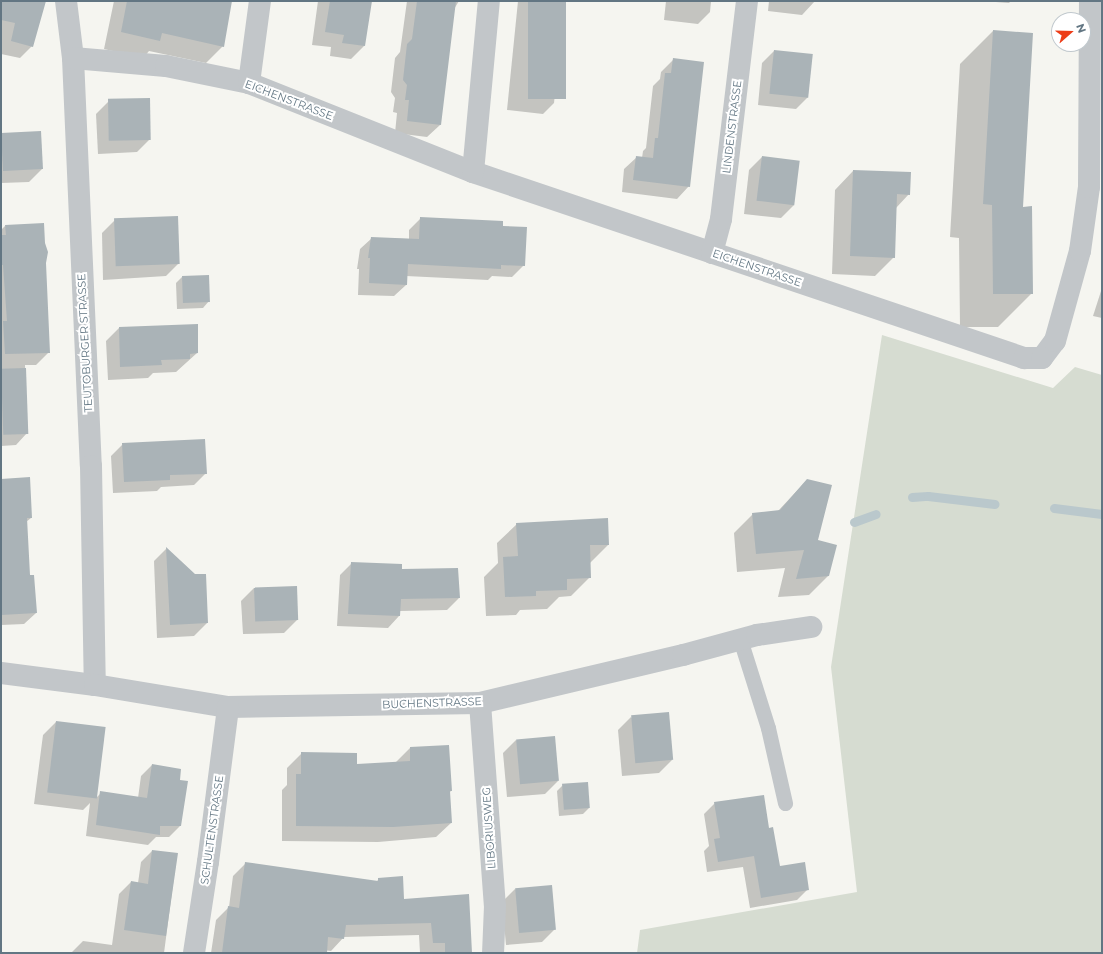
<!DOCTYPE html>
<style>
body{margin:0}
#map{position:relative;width:1103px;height:954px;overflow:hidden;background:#f5f5f0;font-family:Montserrat,sans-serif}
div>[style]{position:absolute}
.green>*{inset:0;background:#d6dcd1}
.shadow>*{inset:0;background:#0003}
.stream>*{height:9px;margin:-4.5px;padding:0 4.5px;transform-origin:4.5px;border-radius:4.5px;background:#bac8cc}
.building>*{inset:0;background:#aab3b7;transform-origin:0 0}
.lane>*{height:15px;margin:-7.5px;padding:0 7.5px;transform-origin:7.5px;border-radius:7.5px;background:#c2c6c9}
.street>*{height:22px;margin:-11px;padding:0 11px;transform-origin:11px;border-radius:11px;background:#c2c6c9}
span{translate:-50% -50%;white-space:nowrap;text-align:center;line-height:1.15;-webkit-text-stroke:4px #fff;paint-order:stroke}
.street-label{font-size:11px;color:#627683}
.frame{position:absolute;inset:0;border:2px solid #627683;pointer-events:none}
.north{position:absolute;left:1051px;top:12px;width:40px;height:40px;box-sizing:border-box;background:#fff;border:1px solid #c0c8cd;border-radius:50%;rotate:70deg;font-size:11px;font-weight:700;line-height:16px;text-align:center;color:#627683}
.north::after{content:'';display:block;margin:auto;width:14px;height:18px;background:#ed3d18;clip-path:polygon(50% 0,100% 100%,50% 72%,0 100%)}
</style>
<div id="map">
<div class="green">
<div style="clip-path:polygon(882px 335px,1053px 388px,1075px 367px,1102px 375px,1102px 953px,637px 953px,640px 930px,857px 892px,831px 667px)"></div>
</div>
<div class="shadow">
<div style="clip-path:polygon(1px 1px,44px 1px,32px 46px,20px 58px,1px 54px)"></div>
<div style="clip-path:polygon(114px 1px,231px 1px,223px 46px,206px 63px,149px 51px,143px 58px,104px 49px)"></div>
<div style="clip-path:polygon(318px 1px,371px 1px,364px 46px,351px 59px,330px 56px,331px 47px,312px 45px)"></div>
<div style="clip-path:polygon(407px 1px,459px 1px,454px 9px,440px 125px,427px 137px,395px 133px,397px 113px,393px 112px,395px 98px,391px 92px,395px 58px,400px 52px)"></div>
<div style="clip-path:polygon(518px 1px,565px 1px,554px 103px,543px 114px,507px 110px)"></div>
<div style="clip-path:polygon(666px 1px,711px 1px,710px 12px,698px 24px,664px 20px)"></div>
<div style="clip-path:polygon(769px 1px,815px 1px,802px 15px,768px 11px)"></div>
<div style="clip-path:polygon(982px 1px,1011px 1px,1009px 3px)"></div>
<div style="clip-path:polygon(993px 31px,1022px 208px,1032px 293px,998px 327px,960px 327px,959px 238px,950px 237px,960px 64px)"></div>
<div style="clip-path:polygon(774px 51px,808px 97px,796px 109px,758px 105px,762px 63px)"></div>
<div style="clip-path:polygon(673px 60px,689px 186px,677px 199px,622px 192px,624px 169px,637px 157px,642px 158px,643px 151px,646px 148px,653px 86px,660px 79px,661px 72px)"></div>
<div style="clip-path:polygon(109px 101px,150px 139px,137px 152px,98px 154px,96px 114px)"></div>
<div style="clip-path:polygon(1px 135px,42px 169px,29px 182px,1px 183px)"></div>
<div style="clip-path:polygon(762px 157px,794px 205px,781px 218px,744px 214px,749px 170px)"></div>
<div style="clip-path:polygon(853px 171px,909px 194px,896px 208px,894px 257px,875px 276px,832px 274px,835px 190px)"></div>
<div style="clip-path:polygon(421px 218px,502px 227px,524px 265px,512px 277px,492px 276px,488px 280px,406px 276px,406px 285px,394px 296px,358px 295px,359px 269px,357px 269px,360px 249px,372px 238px,409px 239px,409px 230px)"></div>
<div style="clip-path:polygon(115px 220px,179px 263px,166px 276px,103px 280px,102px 233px)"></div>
<div style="clip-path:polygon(5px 226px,45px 262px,49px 352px,36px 365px,25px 365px,27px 433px,16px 445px,1px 446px,1px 230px)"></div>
<div style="clip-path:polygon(182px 277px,209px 301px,203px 308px,177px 309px,176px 283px)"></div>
<div style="clip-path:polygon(1102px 288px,1102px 318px,1093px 316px)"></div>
<div style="clip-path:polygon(119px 328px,197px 353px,176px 372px,153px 373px,148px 378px,108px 380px,106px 341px)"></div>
<div style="clip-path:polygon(123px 444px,206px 473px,194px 485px,161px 487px,157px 491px,113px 493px,111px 456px)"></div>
<div style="clip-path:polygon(1px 480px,31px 518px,26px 522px,29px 576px,36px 613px,24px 624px,1px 625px)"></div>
<div style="clip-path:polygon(807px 480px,817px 541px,828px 576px,809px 595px,778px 597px,785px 568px,737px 572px,734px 533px,753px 514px,778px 511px)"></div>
<div style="clip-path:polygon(517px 524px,608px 545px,590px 563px,590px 577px,571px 596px,559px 597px,547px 609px,520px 610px,516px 615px,486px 616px,484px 577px,498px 563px,497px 543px)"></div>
<div style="clip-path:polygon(166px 549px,207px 623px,194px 636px,157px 638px,154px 561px)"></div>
<div style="clip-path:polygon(352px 563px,401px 570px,459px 598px,447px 610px,400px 611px,399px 616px,388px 628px,337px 626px,340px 575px)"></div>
<div style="clip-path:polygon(254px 588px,297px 620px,284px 633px,243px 634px,241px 601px)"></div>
<div style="clip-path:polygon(631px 717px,672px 760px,659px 773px,622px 776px,618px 730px)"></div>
<div style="clip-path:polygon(56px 722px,96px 798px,101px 793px,138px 798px,141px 776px,152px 765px,179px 781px,180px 826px,169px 837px,156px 837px,148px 845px,86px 836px,90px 803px,83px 810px,34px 804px,43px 735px)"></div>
<div style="clip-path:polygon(516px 740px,558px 781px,545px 794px,507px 797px,503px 753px)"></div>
<div style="clip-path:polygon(410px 748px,451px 791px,449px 793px,451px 823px,436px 837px,378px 842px,282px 841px,282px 790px,287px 785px,287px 768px,302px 753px,356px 765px,395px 763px)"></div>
<div style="clip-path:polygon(563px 785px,589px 808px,583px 814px,559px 816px,557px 791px)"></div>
<div style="clip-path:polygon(715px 803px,768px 829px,779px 867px,808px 889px,797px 900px,750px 908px,743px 867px,707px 872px,704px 851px,709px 846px,704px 814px)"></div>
<div style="clip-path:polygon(152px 851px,177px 854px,164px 953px,71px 953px,83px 941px,112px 945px,119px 894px,131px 882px,138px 883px,141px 862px)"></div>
<div style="clip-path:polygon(245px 864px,376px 882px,379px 879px,471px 953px,420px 953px,419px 935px,344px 937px,331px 951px,316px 949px,316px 953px,211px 953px,216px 920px,229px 907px,233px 876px)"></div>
<div style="clip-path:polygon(515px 889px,555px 929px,542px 942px,506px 945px,502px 902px)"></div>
</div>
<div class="stream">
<div style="left:912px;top:497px;width:16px;rotate:-4deg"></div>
<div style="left:928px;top:496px;width:67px;rotate:6.8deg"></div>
<div style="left:1054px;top:508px;width:48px;rotate:7.1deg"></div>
<div style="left:854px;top:522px;width:23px;rotate:-20deg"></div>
</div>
<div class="building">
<div style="clip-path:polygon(1px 1px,46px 1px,33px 47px,11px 41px,15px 23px,1px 20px)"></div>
<div style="clip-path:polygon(127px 1px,232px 1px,224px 47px,162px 33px,160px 41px,121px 32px)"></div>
<div style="clip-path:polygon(330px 1px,372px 1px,365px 46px,342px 43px,344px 35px,325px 32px)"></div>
<div style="clip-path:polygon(417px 1px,456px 1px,441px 125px,407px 121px,409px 100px,405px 100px,407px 85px,403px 80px,407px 44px,412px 39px)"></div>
<div style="left:528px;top:1px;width:38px;height:98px"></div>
<div style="clip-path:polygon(993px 30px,1033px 33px,1023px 207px,1032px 206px,1033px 294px,993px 294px,992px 205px,983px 204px)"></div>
<div style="left:774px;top:50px;width:39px;height:44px;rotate:6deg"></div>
<div style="clip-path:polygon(673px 58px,704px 62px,690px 187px,633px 180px,636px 156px,653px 158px,655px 138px,658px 138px,665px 73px,671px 73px)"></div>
<div style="left:150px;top:98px;width:42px;height:42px;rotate:89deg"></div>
<div style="left:41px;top:131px;width:38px;height:40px;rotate:87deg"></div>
<div style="left:762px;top:156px;width:38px;height:45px;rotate:7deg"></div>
<div style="clip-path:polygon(853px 170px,911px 172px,910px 195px,897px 194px,895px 258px,850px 256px)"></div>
<div style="left:178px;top:216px;width:48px;height:64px;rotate:88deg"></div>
<div style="clip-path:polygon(420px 217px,503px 221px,503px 226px,527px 227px,525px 266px,501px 265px,501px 269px,408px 264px,407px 285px,369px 283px,370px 258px,368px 258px,371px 237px,419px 239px)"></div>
<div style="clip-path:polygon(44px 223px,45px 243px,48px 252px,46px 263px,50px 353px,5px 354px,3px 321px,7px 321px,3px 265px,1px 265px,1px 235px,6px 235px,5px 225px)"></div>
<div style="left:209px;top:275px;width:27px;height:27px;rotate:88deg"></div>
<div style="clip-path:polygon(198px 324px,198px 353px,190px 354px,190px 359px,161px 360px,162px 365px,120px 367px,119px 327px)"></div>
<div style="left:26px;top:368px;width:66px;height:25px;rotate:88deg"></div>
<div style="clip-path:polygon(205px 439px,207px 474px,170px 475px,170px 480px,124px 482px,122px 443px)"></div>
<div style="clip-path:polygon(30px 477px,32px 518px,27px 518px,30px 575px,34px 575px,37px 613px,1px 615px,1px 479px)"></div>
<div style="clip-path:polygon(807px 479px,832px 485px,818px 540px,837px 545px,829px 576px,796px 579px,804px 550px,756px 554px,752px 513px,780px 510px)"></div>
<div style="clip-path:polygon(608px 518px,609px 545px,590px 545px,591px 578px,567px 579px,567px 590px,536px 591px,536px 596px,505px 597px,503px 557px,518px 556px,516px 523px)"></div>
<div style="clip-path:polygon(166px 547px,195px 574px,206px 574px,208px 623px,170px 625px)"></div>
<div style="clip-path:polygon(351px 562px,402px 564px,402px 569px,458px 568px,460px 598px,401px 599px,400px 616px,348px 614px)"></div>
<div style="left:297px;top:586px;width:34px;height:43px;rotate:88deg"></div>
<div style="left:669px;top:712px;width:48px;height:38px;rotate:85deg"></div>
<div style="left:56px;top:721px;width:50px;height:72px;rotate:7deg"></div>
<div style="left:555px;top:736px;width:45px;height:39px;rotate:85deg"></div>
<div style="clip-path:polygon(449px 745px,452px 791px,450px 791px,452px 823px,393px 827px,296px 826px,296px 774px,301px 774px,301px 752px,357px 753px,357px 764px,410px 761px,410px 747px)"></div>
<div style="clip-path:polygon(152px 764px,181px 769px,180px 780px,188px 781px,181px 826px,160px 826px,160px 835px,96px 825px,100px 791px,147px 798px)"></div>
<div style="left:588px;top:782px;width:26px;height:26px;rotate:86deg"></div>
<div style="clip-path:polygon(764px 795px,769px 828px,773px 827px,780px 866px,805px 862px,809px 890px,761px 898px,754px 856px,718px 862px,714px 839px,720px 838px,714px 802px)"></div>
<div style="clip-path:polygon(152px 850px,178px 853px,166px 936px,124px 930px,131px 881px,148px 884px)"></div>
<div style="clip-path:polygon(245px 862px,378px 881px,378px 878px,403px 876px,404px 899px,469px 894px,472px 953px,445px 953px,445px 943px,433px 943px,431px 923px,346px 925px,344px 939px,328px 937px,327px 953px,222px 953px,228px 906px,239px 908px)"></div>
<div style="left:552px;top:885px;width:45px;height:37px;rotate:85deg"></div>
</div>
<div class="lane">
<div style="left:740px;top:639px;width:93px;rotate:72.5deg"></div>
<div style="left:768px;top:728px;width:77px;rotate:77.2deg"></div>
</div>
<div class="street">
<div style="left:66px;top:1px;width:57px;rotate:83deg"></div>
<div style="left:73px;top:58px;width:408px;rotate:87.5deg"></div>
<div style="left:91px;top:466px;width:219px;rotate:89deg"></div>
<div style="left:73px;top:58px;width:93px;rotate:4.9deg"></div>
<div style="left:166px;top:66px;width:85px;rotate:11.6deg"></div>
<div style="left:249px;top:83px;width:241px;rotate:21.7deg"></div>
<div style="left:473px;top:172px;width:582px;rotate:18.65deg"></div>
<div style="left:1024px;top:358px;width:18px"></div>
<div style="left:1042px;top:358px;width:21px;rotate:-53deg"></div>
<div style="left:1055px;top:341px;width:93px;rotate:-74.5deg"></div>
<div style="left:1080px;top:251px;width:65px;rotate:-82deg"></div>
<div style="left:1089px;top:187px;width:186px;rotate:-89.7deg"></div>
<div style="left:249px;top:83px;width:83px;rotate:-82.4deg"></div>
<div style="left:473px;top:172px;width:172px;rotate:-84.7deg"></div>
<div style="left:712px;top:253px;width:35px;rotate:-75deg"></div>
<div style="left:721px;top:219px;width:220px;rotate:-83.2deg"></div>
<div style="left:1px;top:673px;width:95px;rotate:7.3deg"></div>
<div style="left:95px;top:685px;width:135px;rotate:9.4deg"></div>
<div style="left:228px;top:707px;width:252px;rotate:-0.9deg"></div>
<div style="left:480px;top:703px;width:209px;rotate:-13.3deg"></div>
<div style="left:683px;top:655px;width:77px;rotate:-15.1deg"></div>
<div style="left:757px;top:635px;width:55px;rotate:-8.4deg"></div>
<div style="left:480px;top:703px;width:204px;rotate:85.8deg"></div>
<div style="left:495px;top:906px;width:47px;rotate:92.4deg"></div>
<div style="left:194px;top:953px;width:92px;rotate:-81.3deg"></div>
<div style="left:208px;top:862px;width:156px;rotate:-82.6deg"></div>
</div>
<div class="street-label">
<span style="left:289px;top:100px;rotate:21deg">EICHENSTRASSE</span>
<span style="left:732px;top:127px;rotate:-83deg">LINDENSTRASSE</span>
<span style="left:757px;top:268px;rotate:19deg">EICHENSTRASSE</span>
<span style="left:85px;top:343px;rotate:-93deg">TEUTOBURGER STRASSE</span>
<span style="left:432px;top:703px;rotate:-2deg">BUCHENSTRASSE</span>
<span style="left:489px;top:828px;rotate:-94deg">LIBORIUSWEG</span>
<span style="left:212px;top:830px;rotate:-82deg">SCHULTENSTRASSE</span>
</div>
<div class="frame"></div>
<div class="north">N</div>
</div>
